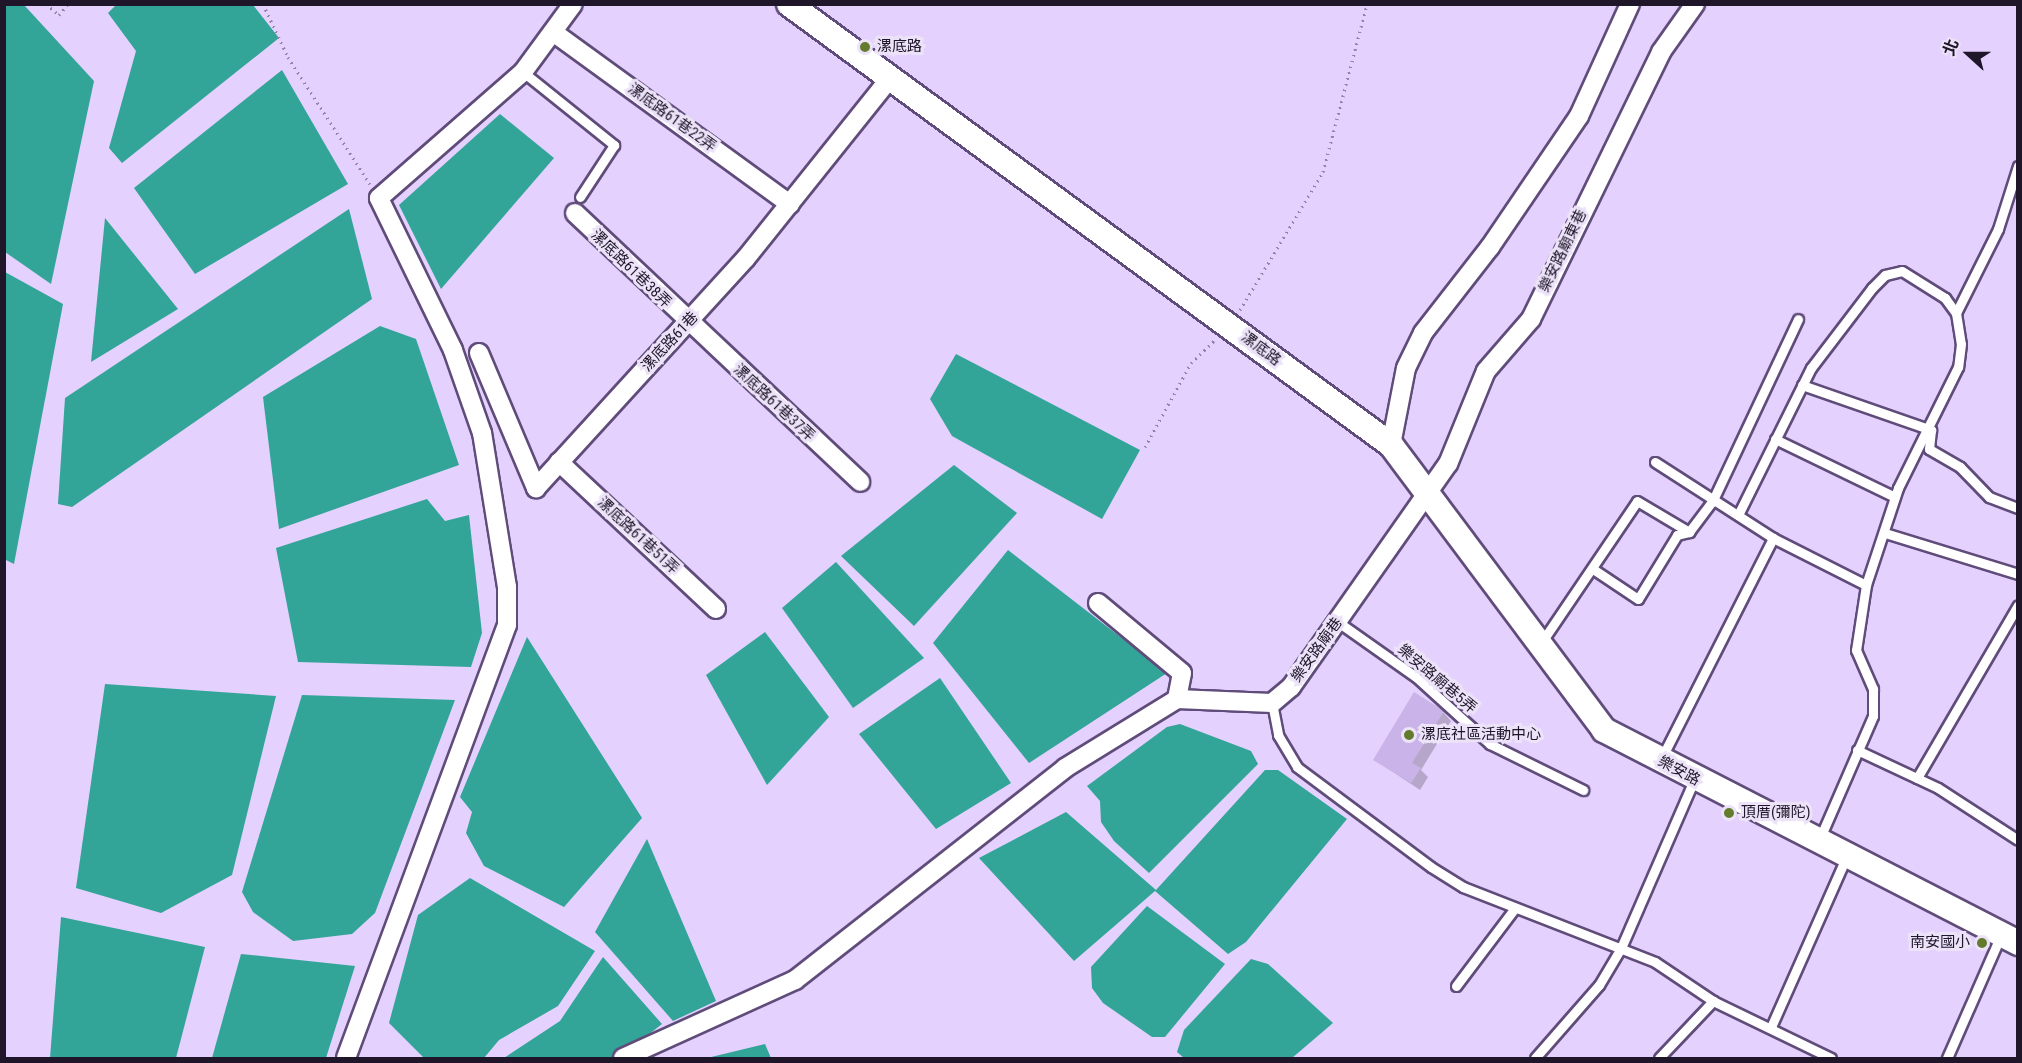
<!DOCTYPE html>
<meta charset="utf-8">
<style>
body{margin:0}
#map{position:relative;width:2022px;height:1063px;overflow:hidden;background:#e4d1fd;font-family:"Roboto Condensed","Noto Sans TC",sans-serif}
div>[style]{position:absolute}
.water>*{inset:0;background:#33a498}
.shadow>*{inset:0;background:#0003}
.building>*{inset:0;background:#cab3e8}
.path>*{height:3px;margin-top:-1.5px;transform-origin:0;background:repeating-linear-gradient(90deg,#9283a5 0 1.5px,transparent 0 6px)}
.roads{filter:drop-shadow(2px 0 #604c7a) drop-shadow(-2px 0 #604c7a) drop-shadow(0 2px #604c7a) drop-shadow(0 -2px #604c7a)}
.service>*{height:9px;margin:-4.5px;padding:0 4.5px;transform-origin:4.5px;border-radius:4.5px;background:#fff}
.minor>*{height:18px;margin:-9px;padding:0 9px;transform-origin:9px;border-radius:9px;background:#fff}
.tertiary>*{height:24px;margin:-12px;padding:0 12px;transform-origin:12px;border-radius:12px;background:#fff}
.dots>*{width:16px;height:16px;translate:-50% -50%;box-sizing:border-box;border:3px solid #ece3f9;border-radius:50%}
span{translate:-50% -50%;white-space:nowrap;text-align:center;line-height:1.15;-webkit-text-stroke:6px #ece3f9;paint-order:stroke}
.poi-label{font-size:15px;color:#1f1629}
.left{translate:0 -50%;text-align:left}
.right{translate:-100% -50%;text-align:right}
.street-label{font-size:15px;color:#1f1629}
.frame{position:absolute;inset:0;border:6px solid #1f1629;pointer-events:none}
.north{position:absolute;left:1938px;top:24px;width:60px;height:60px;-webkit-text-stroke:4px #ece3f9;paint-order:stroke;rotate:291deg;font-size:16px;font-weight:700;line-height:24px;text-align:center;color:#1f1629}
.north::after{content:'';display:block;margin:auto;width:21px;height:27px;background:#1f1629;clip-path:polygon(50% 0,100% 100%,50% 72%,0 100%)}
</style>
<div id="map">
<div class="water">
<div style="clip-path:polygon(4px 5px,24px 5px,94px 81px,51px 284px,5px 252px)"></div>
<div style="clip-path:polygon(116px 5px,253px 5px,279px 38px,122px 163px,109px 148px,136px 51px,108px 13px)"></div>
<div style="clip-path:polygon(282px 70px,348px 184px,195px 274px,134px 188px)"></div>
<div style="clip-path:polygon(500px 114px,554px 158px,441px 289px,399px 205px)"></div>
<div style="clip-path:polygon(349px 209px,372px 299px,72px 507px,58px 504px,65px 398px)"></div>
<div style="clip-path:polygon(105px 218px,178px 309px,91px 362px)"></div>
<div style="clip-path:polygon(5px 272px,63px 304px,14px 564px,4px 559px)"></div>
<div style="clip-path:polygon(380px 326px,416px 339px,459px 465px,279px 529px,263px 397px)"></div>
<div style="clip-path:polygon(956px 354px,1140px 450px,1102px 519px,952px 436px,930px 399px)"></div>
<div style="clip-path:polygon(954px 465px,1017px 513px,914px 626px,841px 556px)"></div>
<div style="clip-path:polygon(427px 499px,445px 521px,469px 515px,482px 633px,471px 667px,298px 662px,276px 548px)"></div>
<div style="clip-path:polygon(1008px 550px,1167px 673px,1029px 763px,933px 643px)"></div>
<div style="clip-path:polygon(836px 562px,924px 658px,853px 708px,782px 608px)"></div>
<div style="clip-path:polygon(765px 632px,829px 717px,767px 785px,706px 675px)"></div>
<div style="clip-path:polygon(527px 637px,642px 818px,564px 907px,484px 866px,466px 833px,472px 812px,460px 797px)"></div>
<div style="clip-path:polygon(940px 678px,1011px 783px,936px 829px,859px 734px)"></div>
<div style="clip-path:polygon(105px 684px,276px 696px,232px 875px,161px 913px,76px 888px)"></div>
<div style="clip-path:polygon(302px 695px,455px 700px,375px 913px,352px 934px,293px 941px,253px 912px,242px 892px)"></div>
<div style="clip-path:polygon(1180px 724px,1251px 751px,1258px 764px,1149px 873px,1114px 841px,1101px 822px,1100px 801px,1087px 786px,1167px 727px)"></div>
<div style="clip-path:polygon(1265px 770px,1278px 770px,1347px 819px,1246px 942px,1228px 954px,1155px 891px,1074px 961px,979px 858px,1066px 812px,1156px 890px)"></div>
<div style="clip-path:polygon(647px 839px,716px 1001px,673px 1021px,595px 932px)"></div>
<div style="clip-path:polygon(470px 878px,595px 951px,558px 1006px,499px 1040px,484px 1058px,424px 1058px,389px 1023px,418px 915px)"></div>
<div style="clip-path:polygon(1147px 906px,1225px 964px,1165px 1037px,1152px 1037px,1103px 1003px,1092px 988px,1091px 967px)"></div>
<div style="clip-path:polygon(61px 917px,205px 947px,176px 1058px,50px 1058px)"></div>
<div style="clip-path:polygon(241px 954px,355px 966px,326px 1058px,212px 1058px)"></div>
<div style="clip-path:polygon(603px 957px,662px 1024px,619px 1058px,504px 1058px,560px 1021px)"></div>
<div style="clip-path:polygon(1251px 959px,1268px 964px,1333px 1023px,1292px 1058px,1184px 1058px,1177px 1052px,1184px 1030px)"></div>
<div style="clip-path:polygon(765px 1044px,771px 1058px,707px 1058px)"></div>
</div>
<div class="shadow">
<div style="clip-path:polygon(1443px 712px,1451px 721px,1421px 770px,1428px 777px,1420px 790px,1375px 760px)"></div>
</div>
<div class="building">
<div style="clip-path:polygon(1414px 692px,1444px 711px,1412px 763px,1421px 768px,1411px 783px,1373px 760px)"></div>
</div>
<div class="path">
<div style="left:46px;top:4px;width:17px;rotate:40deg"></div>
<div style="left:59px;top:15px;width:14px;rotate:-51deg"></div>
<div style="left:263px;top:4px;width:59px;rotate:64.7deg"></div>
<div style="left:288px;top:57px;width:151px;rotate:57.2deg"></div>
<div style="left:1240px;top:310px;width:161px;rotate:-59deg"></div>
<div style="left:1323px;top:172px;width:174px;rotate:-75.3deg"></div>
<div style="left:1145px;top:447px;width:96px;rotate:-61.3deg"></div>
<div style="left:1191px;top:363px;width:33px;rotate:-44deg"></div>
</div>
<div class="roads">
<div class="service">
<div style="left:523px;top:72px;width:117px;rotate:38.7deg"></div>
<div style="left:614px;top:145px;width:62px;rotate:123.2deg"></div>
<div style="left:1956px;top:313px;width:94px;rotate:-63.4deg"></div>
<div style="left:1998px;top:229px;width:66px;rotate:-72.4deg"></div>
<div style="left:1802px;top:385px;width:137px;rotate:19.2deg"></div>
<div style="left:1931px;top:430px;width:19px;rotate:96deg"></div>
<div style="left:1929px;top:449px;width:36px;rotate:30deg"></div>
<div style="left:1960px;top:467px;width:42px;rotate:46deg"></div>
<div style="left:1989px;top:497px;width:31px;rotate:21deg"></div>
<div style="left:1775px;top:439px;width:133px;rotate:25.8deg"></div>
<div style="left:1655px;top:462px;width:140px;rotate:32.8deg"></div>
<div style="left:1773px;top:538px;width:104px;rotate:26.8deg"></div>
<div style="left:1738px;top:515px;width:164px;rotate:-63.6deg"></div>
<div style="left:1811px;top:368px;width:101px;rotate:-52.7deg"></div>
<div style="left:1872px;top:288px;width:18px;rotate:-45deg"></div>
<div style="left:1885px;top:275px;width:17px;rotate:-13deg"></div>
<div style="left:1902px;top:271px;width:51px;rotate:32.1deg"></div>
<div style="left:1945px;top:298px;width:19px;rotate:54deg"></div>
<div style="left:1956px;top:313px;width:31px;rotate:81deg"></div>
<div style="left:1961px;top:344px;width:23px;rotate:97deg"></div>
<div style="left:1958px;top:367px;width:135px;rotate:116.4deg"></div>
<div style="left:1898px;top:488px;width:102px;rotate:108.3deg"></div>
<div style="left:1866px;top:585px;width:66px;rotate:98.7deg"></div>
<div style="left:1856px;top:650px;width:43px;rotate:66.4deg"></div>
<div style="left:1873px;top:689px;width:27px;rotate:90deg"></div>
<div style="left:1873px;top:716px;width:135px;rotate:113.5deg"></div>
<div style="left:1885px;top:533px;width:139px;rotate:17.1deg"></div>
<div style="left:1593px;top:569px;width:54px;rotate:33.7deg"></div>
<div style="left:1638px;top:599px;width:75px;rotate:-58.6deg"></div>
<div style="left:1677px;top:535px;width:12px;rotate:-14deg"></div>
<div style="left:1689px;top:532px;width:38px;rotate:-53deg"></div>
<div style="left:1712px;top:502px;width:202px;rotate:-64.8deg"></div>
<div style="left:1338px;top:622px;width:95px;rotate:35.2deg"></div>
<div style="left:1416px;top:677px;width:100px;rotate:42.2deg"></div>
<div style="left:1490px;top:744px;width:104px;rotate:26.3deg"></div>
<div style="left:1541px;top:643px;width:171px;rotate:-55.9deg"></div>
<div style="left:1637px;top:501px;width:61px;rotate:30.8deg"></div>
<div style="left:1272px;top:703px;width:33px;rotate:79deg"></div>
<div style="left:1278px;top:735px;width:37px;rotate:59deg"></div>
<div style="left:1297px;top:767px;width:167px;rotate:36.7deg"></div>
<div style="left:1431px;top:867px;width:38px;rotate:32deg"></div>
<div style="left:1463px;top:887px;width:206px;rotate:21.3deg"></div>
<div style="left:1655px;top:962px;width:70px;rotate:33.9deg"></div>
<div style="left:1713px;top:1001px;width:131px;rotate:25.8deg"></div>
<div style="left:1857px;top:750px;width:89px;rotate:25.1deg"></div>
<div style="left:1938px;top:788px;width:95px;rotate:33deg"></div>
<div style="left:1661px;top:759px;width:248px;rotate:-63.1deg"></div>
<div style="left:1917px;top:778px;width:200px;rotate:-59.7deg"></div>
<div style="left:1456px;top:986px;width:98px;rotate:-52.9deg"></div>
<div style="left:1771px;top:1027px;width:185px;rotate:-66.1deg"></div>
<div style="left:1535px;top:1058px;width:97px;rotate:-48.8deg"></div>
<div style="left:1599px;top:985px;width:43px;rotate:-59.3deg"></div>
<div style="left:1621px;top:948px;width:183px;rotate:-66.5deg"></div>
<div style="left:1659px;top:1058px;width:79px;rotate:-46.5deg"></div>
<div style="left:1947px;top:1058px;width:134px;rotate:-66.3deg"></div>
</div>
<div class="minor">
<div style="left:553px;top:32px;width:293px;rotate:36deg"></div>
<div style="left:575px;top:213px;width:392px;rotate:43.3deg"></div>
<div style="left:479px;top:353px;width:147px;rotate:67.1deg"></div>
<div style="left:536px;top:488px;width:311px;rotate:-47.6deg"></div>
<div style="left:746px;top:258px;width:231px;rotate:-51.3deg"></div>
<div style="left:1391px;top:445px;width:78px;rotate:-79deg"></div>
<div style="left:1406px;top:368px;width:39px;rotate:-64deg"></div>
<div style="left:1423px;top:333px;width:109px;rotate:-52.1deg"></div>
<div style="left:1490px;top:247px;width:158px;rotate:-55.8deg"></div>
<div style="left:1579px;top:116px;width:123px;rotate:-65.5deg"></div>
<div style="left:559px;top:462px;width:215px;rotate:43.1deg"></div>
<div style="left:1098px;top:603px;width:109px;rotate:39.8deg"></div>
<div style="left:1182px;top:673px;width:26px;rotate:101deg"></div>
<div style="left:1177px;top:699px;width:95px;rotate:2.4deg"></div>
<div style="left:1272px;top:703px;width:25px;rotate:-40deg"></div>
<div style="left:1291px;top:687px;width:273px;rotate:-54.9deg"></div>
<div style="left:1448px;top:464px;width:100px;rotate:-67.8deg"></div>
<div style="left:1486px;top:371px;width:69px;rotate:-49.1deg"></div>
<div style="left:1531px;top:319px;width:297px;rotate:-64deg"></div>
<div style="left:1661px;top:52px;width:59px;rotate:-54.7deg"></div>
<div style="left:346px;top:1058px;width:462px;rotate:-69.6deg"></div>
<div style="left:507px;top:625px;width:38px;rotate:-90deg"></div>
<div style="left:507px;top:587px;width:156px;rotate:-99.2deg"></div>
<div style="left:482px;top:433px;width:88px;rotate:-109.3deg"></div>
<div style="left:453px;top:350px;width:169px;rotate:-116deg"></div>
<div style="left:379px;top:198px;width:191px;rotate:-41.2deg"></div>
<div style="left:523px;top:72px;width:84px;rotate:-53.7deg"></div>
<div style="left:623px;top:1058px;width:189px;rotate:-24.4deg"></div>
<div style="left:795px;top:980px;width:343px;rotate:-38.1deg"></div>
<div style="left:1065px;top:768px;width:132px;rotate:-31.6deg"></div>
</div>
<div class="tertiary">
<div style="left:789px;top:4px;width:746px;rotate:36.22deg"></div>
<div style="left:1391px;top:445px;width:356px;rotate:53.2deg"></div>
<div style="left:1604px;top:730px;width:466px;rotate:27.2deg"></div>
</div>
</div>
<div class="dots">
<div style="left:865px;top:47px;background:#637b2d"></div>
<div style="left:1409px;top:735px;background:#637b2d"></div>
<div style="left:1729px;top:813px;background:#637b2d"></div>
<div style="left:1982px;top:943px;background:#637b2d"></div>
</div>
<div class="poi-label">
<span class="left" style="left:877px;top:47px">漯底路</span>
<span class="left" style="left:1421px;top:735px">漯底社區活動中心</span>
<span class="left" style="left:1741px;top:813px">頂厝(彌陀)</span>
<span class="right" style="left:1970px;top:943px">南安國小</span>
</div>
<div class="street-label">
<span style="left:672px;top:118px;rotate:36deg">漯底路61巷22弄</span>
<span style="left:1563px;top:251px;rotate:-64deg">樂安路廟東巷</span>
<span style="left:631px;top:269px;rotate:44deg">漯底路61巷38弄</span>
<span style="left:670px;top:342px;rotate:-47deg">漯底路61巷</span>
<span style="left:1261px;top:349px;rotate:37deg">漯底路</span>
<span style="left:774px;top:403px;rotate:43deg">漯底路61巷37弄</span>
<span style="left:638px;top:536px;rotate:43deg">漯底路61巷51弄</span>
<span style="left:1317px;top:650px;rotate:-54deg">樂安路廟巷</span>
<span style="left:1437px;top:679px;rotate:40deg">樂安路廟巷5弄</span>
<span style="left:1679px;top:771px;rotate:28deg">樂安路</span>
</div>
<div class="frame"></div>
<div class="north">北</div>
</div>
